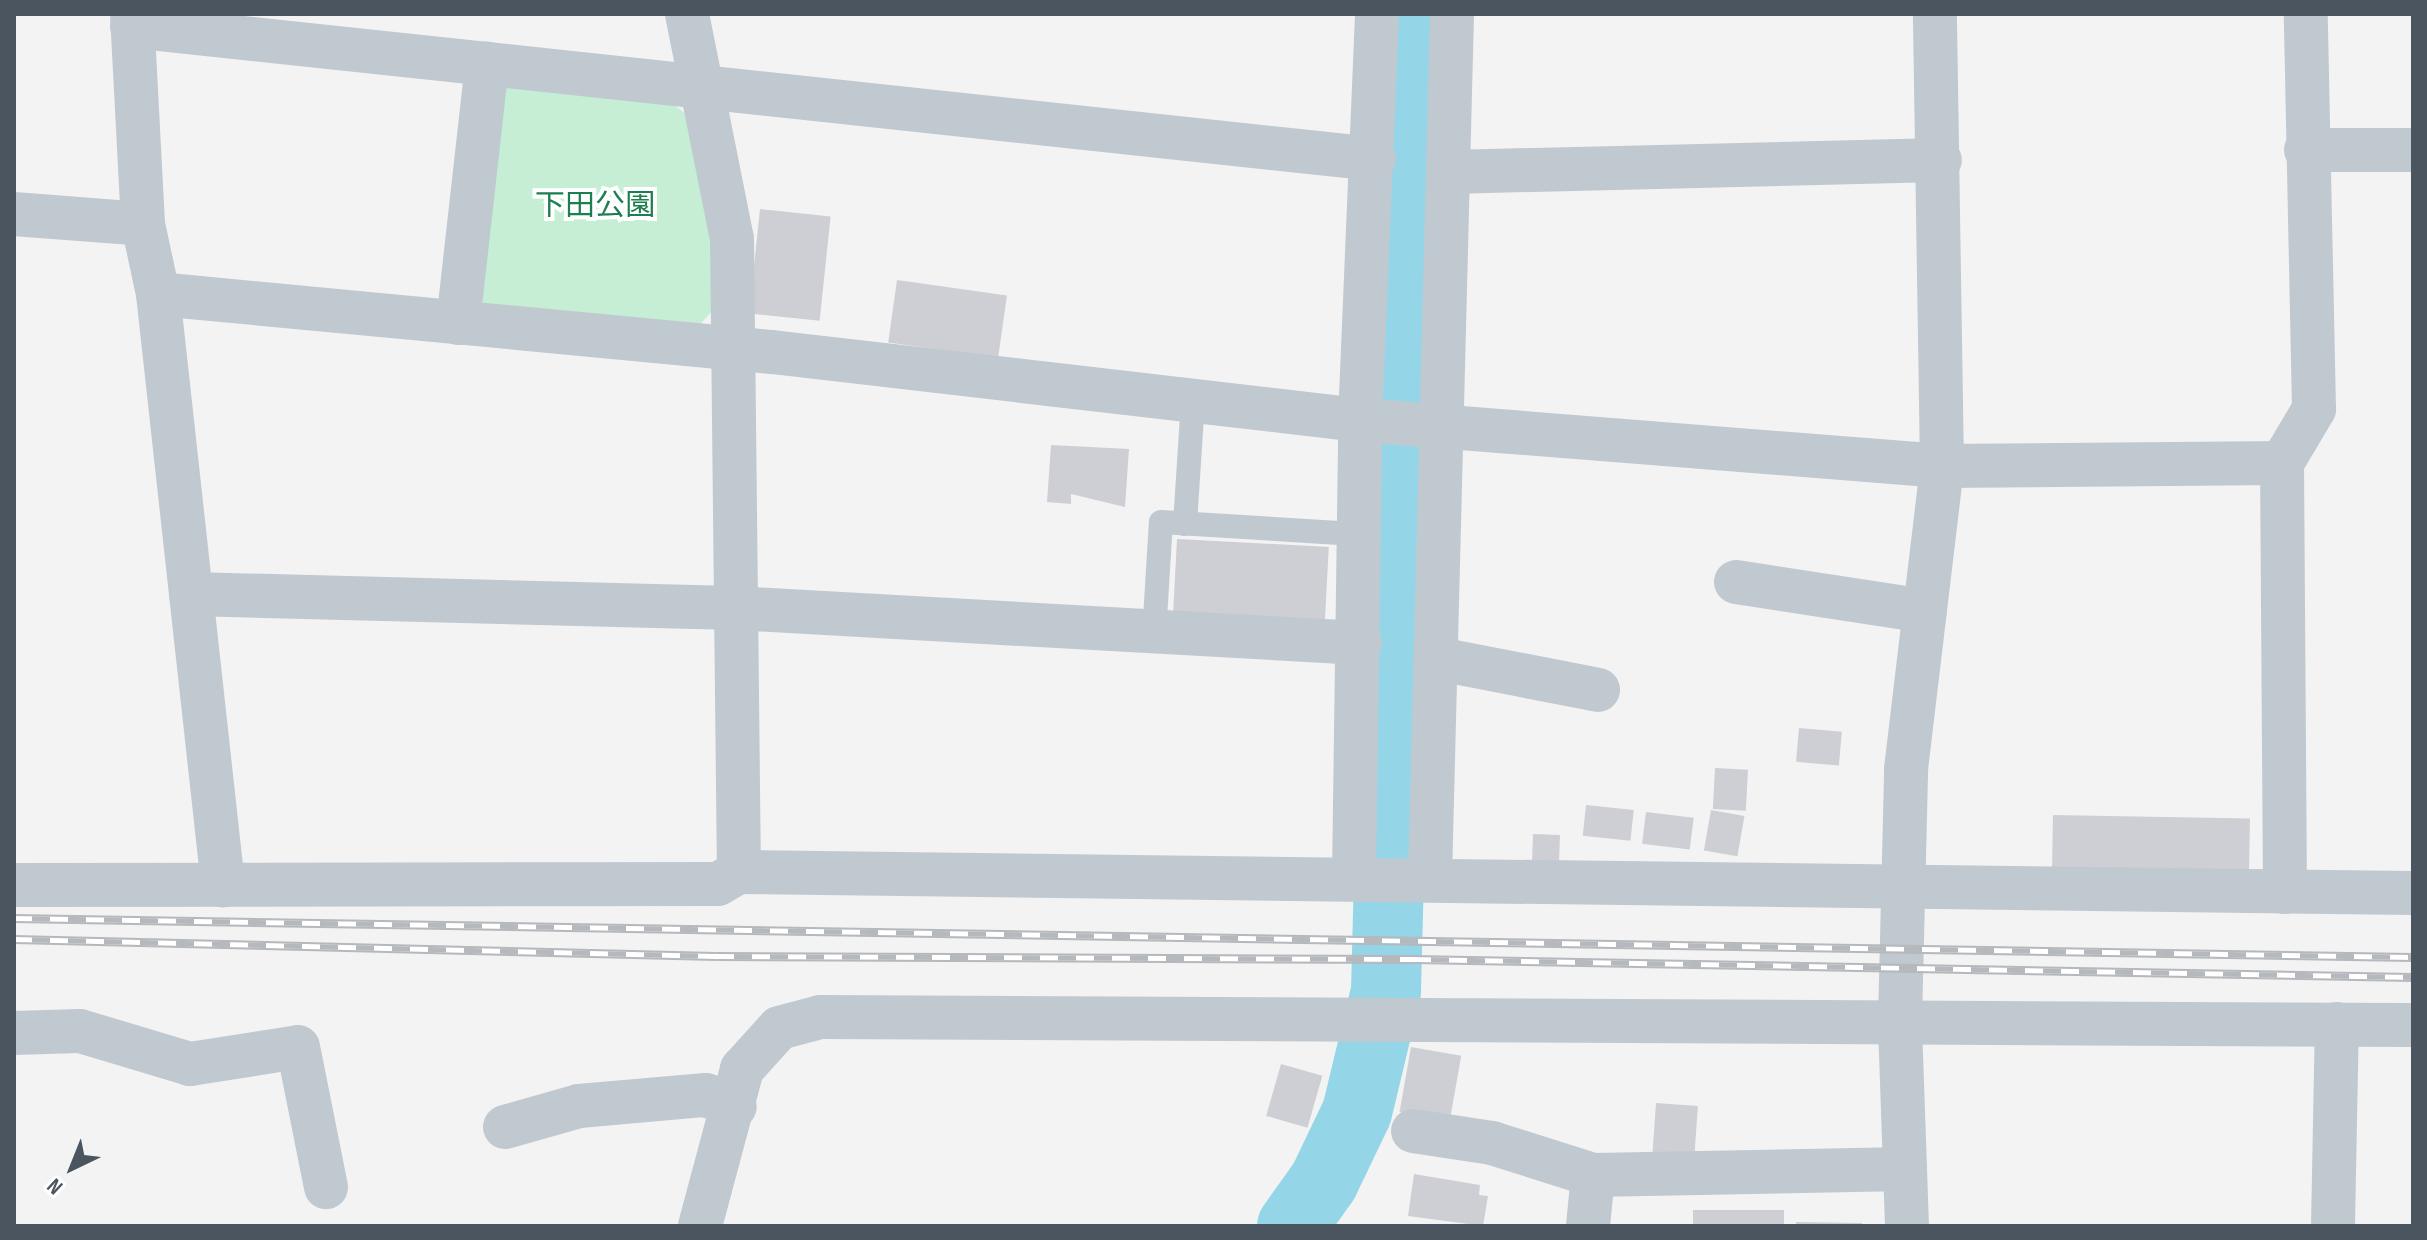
<!DOCTYPE html>
<meta charset="utf-8">
<style>
body{margin:0}
#map{position:relative;width:2427px;height:1240px;overflow:hidden;background:#f4f3f3;font-family:"Sofia Sans Condensed","Noto Sans JP",sans-serif}
div>[style]{position:absolute}
.green>*{inset:0;background:#c5eed5}
.river>*{height:70px;margin:-35px;padding:0 35px;transform-origin:35px;border-radius:35px;background:#94d6e8}
.building>*{inset:0;background:#cdcfd4;transform-origin:0 0}
.lane>*{height:24px;margin:-12px;padding:0 12px;transform-origin:12px;border-radius:12px;background:#c1c9d0}
.street>*{height:44px;margin:-22px;padding:0 22px;transform-origin:22px;border-radius:22px;background:#c1c9d0}
.rail>*{height:9px;margin-top:-4.5px;transform-origin:0;background:repeating-linear-gradient(90deg,#fff 0 18px,#b5b8bc 0 36px);box-sizing:border-box;border-block:2px solid #b5b8bc}
span{translate:-50% -50%;white-space:nowrap;text-align:center;line-height:1.15;-webkit-text-stroke:8px #fff;paint-order:stroke}
.park-label{font-size:30px;color:#1d7f4f}
.frame{position:absolute;inset:0;border:16px solid #4b555f;pointer-events:none}
.north{position:absolute;left:32px;top:1128px;width:80px;height:80px;-webkit-text-stroke:6px #fff;paint-order:stroke;rotate:223deg;font-size:22px;font-weight:700;line-height:32px;text-align:center;color:#4b555f}
.north::after{content:'';display:block;margin:auto;width:28px;height:36px;background:#4b555f;clip-path:polygon(50% 0,100% 100%,50% 72%,0 100%)}
</style>
<div id="map">
<div class="green">
<div style="clip-path:polygon(496px 83px,669px 101px,690px 117px,714px 235px,713px 310px,695px 330px,474px 302px)"></div>
</div>
<div class="river">
<div style="left:1292px;top:1226px;width:55px;rotate:-54.6deg"></div>
<div style="left:1324px;top:1181px;width:76px;rotate:-64.4deg"></div>
<div style="left:1357px;top:1112px;width:124px;rotate:-76.5deg"></div>
<div style="left:1386px;top:991px;width:977px;rotate:-88.53deg"></div>
</div>
<div class="building">
<div style="left:760px;top:209px;width:71px;height:105px;rotate:6deg"></div>
<div style="left:897px;top:280px;width:111px;height:63px;rotate:8deg"></div>
<div style="clip-path:polygon(1051px 445px,1129px 449px,1125px 507px,1071px 494px,1071px 504px,1047px 502px)"></div>
<div style="left:1177px;top:539px;width:152px;height:73px;rotate:3deg"></div>
<div style="left:1799px;top:728px;width:43px;height:34px;rotate:5deg"></div>
<div style="left:1715px;top:768px;width:33px;height:41px;rotate:3deg"></div>
<div style="left:1586px;top:805px;width:48px;height:31px;rotate:6deg"></div>
<div style="left:1711px;top:810px;width:34px;height:41px;rotate:10deg"></div>
<div style="left:1646px;top:812px;width:48px;height:32px;rotate:7deg"></div>
<div style="left:2053px;top:815px;width:197px;height:56px;rotate:1deg"></div>
<div style="left:1533px;top:834px;width:27px;height:26px;rotate:2deg"></div>
<div style="left:1411px;top:1047px;width:51px;height:66px;rotate:10deg"></div>
<div style="left:1281px;top:1064px;width:43px;height:54px;rotate:16deg"></div>
<div style="left:1656px;top:1103px;width:42px;height:50px;rotate:4deg"></div>
<div style="clip-path:polygon(1414px 1174px,1480px 1185px,1479px 1195px,1488px 1196px,1483px 1226px,1408px 1216px)"></div>
<div style="left:1784px;top:1210px;width:16px;height:91px;rotate:90deg"></div>
<div style="clip-path:polygon(1796px 1222px,1862px 1223px,1862px 1226px,1796px 1226px)"></div>
</div>
<div class="lane">
<div style="left:1185px;top:524px;width:124px;rotate:-86.3deg"></div>
<div style="left:1154px;top:635px;width:113px;rotate:-86.5deg"></div>
<div style="left:1161px;top:522px;width:199px;rotate:3.5deg"></div>
</div>
<div class="street">
<div style="left:132px;top:14px;width:210px;rotate:87deg"></div>
<div style="left:143px;top:224px;width:72px;rotate:77.9deg"></div>
<div style="left:158px;top:294px;width:595px;rotate:83.72deg"></div>
<div style="left:687px;top:14px;width:229px;rotate:78.7deg"></div>
<div style="left:732px;top:239px;width:633px;rotate:89.37deg"></div>
<div style="left:132px;top:26px;width:1249px;rotate:6.11deg"></div>
<div style="left:2306px;top:150px;width:107px"></div>
<div style="left:1449px;top:172px;width:491px;rotate:-1.4deg"></div>
<div style="left:14px;top:214px;width:129px;rotate:4.4deg"></div>
<div style="left:158px;top:294px;width:617px;rotate:5.4deg"></div>
<div style="left:772px;top:352px;width:592px;rotate:6.6deg"></div>
<div style="left:1360px;top:420px;width:584px;rotate:4.52deg"></div>
<div style="left:1942px;top:466px;width:340px;rotate:-0.5deg"></div>
<div style="left:458px;top:323px;width:261px;rotate:-83.6deg"></div>
<div style="left:1736px;top:582px;width:191px;rotate:8.7deg"></div>
<div style="left:191px;top:594px;width:543px;rotate:1.48deg"></div>
<div style="left:734px;top:608px;width:627px;rotate:3.2deg"></div>
<div style="left:1439px;top:659px;width:162px;rotate:11deg"></div>
<div style="left:1354px;top:876px;width:456px;rotate:-89.2deg"></div>
<div style="left:1360px;top:420px;width:406px;rotate:-87.6deg"></div>
<div style="left:1430px;top:878px;width:864px;rotate:-88.54deg"></div>
<div style="left:14px;top:885px;width:704px;rotate:-0.08deg"></div>
<div style="left:718px;top:884px;width:24px;rotate:-30deg"></div>
<div style="left:739px;top:872px;width:1674px;rotate:0.72deg"></div>
<div style="left:2285px;top:892px;width:429px;rotate:-90.4deg"></div>
<div style="left:2282px;top:463px;width:63px;rotate:-59.3deg"></div>
<div style="left:2314px;top:409px;width:395px;rotate:-91.2deg"></div>
<div style="left:14px;top:1033px;width:66px;rotate:-1.7deg"></div>
<div style="left:80px;top:1031px;width:115px;rotate:16.7deg"></div>
<div style="left:190px;top:1064px;width:109px;rotate:-8.9deg"></div>
<div style="left:298px;top:1047px;width:143px;rotate:78.7deg"></div>
<div style="left:505px;top:1127px;width:77px;rotate:-15.8deg"></div>
<div style="left:579px;top:1106px;width:127px;rotate:-5deg"></div>
<div style="left:706px;top:1095px;width:31px;rotate:22deg"></div>
<div style="left:1413px;top:1131px;width:80px;rotate:8.6deg"></div>
<div style="left:1492px;top:1143px;width:106px;rotate:17.6deg"></div>
<div style="left:1593px;top:1175px;width:312px;rotate:-1.1deg"></div>
<div style="left:700px;top:1226px;width:163px;rotate:-75deg"></div>
<div style="left:742px;top:1069px;width:55px;rotate:-47.9deg"></div>
<div style="left:779px;top:1028px;width:42px;rotate:-15deg"></div>
<div style="left:820px;top:1017px;width:1593px;rotate:0.29deg"></div>
<div style="left:1588px;top:1226px;width:51px;rotate:-84.4deg"></div>
<div style="left:1907px;top:1226px;width:205px;rotate:-92deg"></div>
<div style="left:1900px;top:1021px;width:252px;rotate:-88.6deg"></div>
<div style="left:1906px;top:769px;width:305px;rotate:-83.2deg"></div>
<div style="left:1942px;top:466px;width:452px;rotate:-90.9deg"></div>
<div style="left:2333px;top:1226px;width:202px;rotate:-88.9deg"></div>
</div>
<div class="rail">
<div style="left:14px;top:918px;width:2399px;rotate:0.93deg"></div>
<div style="left:14px;top:939px;width:702px;rotate:1.39deg"></div>
<div style="left:716px;top:956px;width:697px;rotate:0.25deg"></div>
<div style="left:1413px;top:959px;width:1000px;rotate:1.03deg"></div>
</div>
<div class="park-label">
<span style="left:595px;top:206px">下田公園</span>
</div>
<div class="frame"></div>
<div class="north">N</div>
</div>
